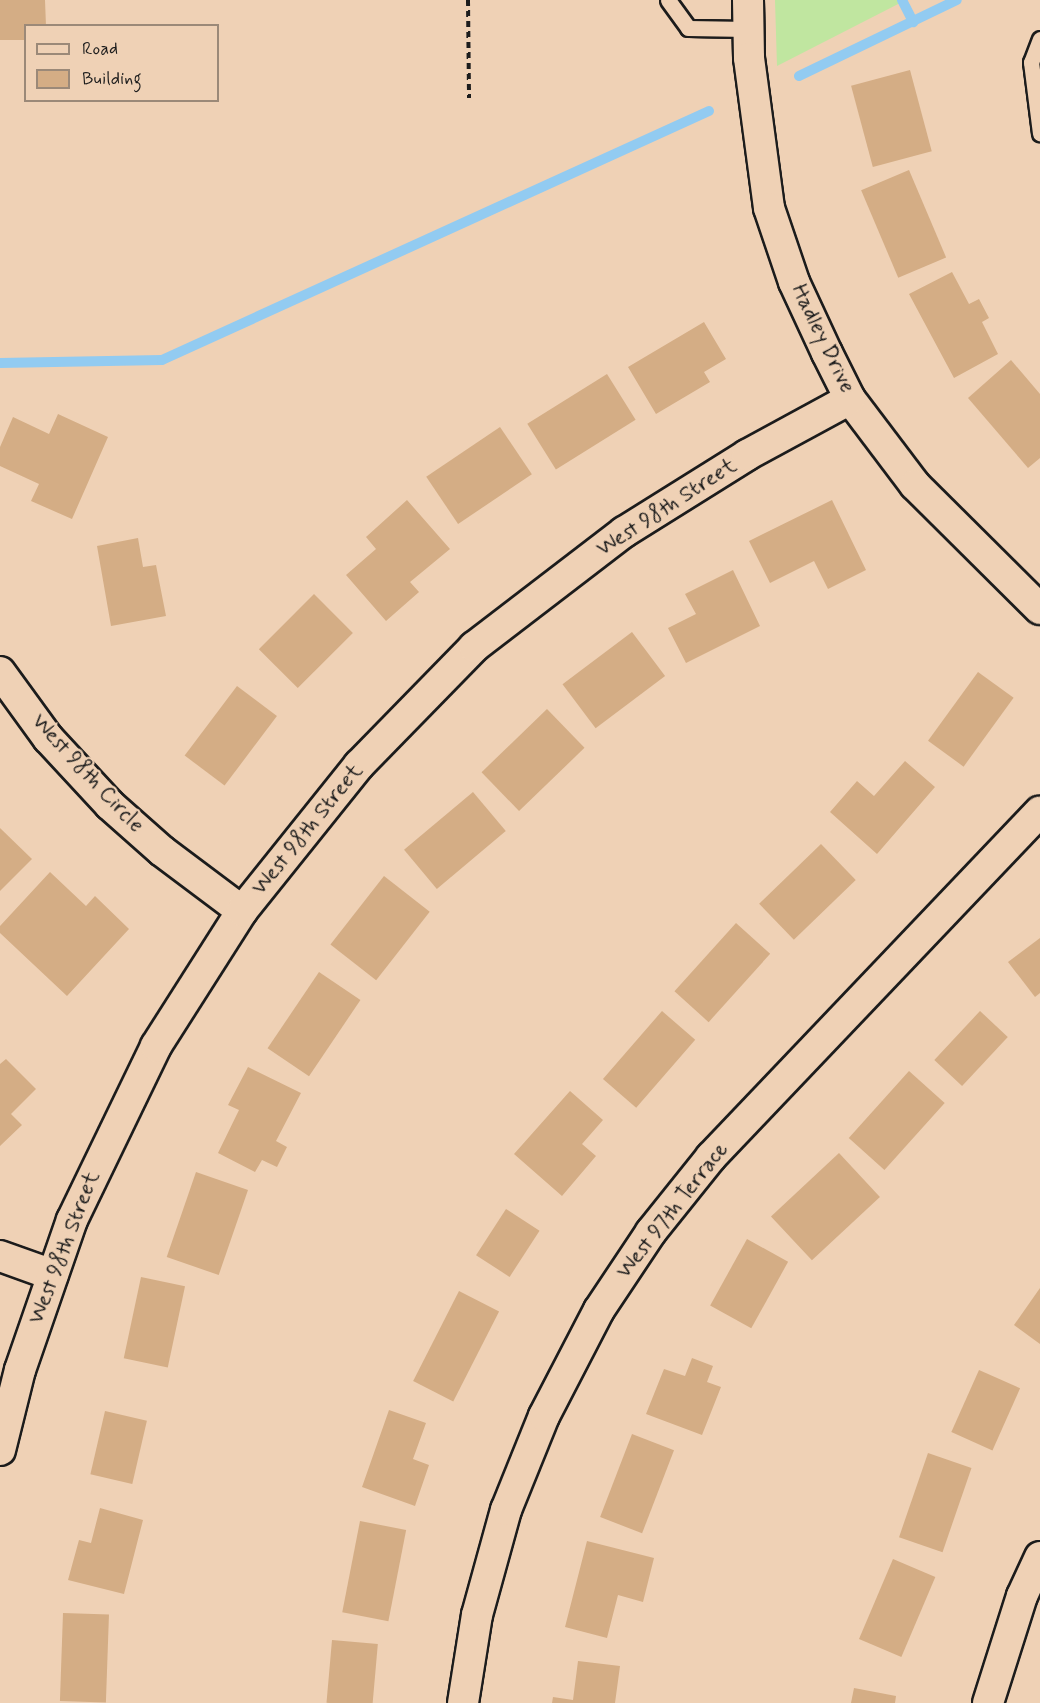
<!DOCTYPE html>
<style>
body{margin:0}
#map{position:relative;width:1040px;height:1703px;overflow:hidden;background:#efd1b5;font-family:Mynerve,sans-serif}
div>[style]{position:absolute}
.green>*{inset:0;background:#c0e6a0}
.stream>*{height:10px;margin:-5px;padding:0 5px;transform-origin:5px;border-radius:5px;background:#92cbf1}
.building>*{inset:0;background:#d4ad85;transform-origin:0 0}
.path>*{height:4px;margin-top:-2px;transform-origin:0;background:repeating-linear-gradient(90deg,#1c1c1c 0 6px,transparent 0 10.5px)}
.roads{filter:drop-shadow(2px 0 #1c1c1c) drop-shadow(-2px 0 #1c1c1c) drop-shadow(0 2px #1c1c1c) drop-shadow(0 -2px #1c1c1c)}
.service>*{height:15px;margin:-7.5px;padding:0 7.5px;transform-origin:7.5px;border-radius:7.5px;background:#efd1b5}
.minor>*{height:30px;margin:-15px;padding:0 15px;transform-origin:15px;border-radius:15px;background:#efd1b5}
span{translate:-50% -50%;white-space:nowrap;text-align:center;line-height:1.15;-webkit-text-stroke:4.5px #efd1b5;paint-order:stroke}
.street-label{font-size:22px;color:#1c1c1c}
.legend{position:absolute;left:24px;top:24px;width:195px;height:78px;box-sizing:border-box;background:#efd1b5;border:2px solid #9b8978;margin:0;padding:8px 10px;list-style:none;font-size:18px;color:#1c1c1c}
.legend li{display:flex;align-items:center;gap:12px;height:30px}
.legend b{width:30px;border:2px solid #9b8978}
</style>
<div id="map">
<div class="green">
<div style="clip-path:polygon(775px 0,906px 0,777px 66px)"></div>
</div>
<div class="stream">
<div style="left:902px;top:0;width:25px;rotate:63deg"></div>
<div style="left:799px;top:76px;width:175px;rotate:-25.7deg"></div>
<div style="left:0;top:363px;width:162px;rotate:-1.1deg"></div>
<div style="left:162px;top:360px;width:601px;rotate:-24.48deg"></div>
</div>
<div class="building">
<div style="clip-path:polygon(0 0,45px 0,46px 26px,26px 26px,26px 40px,0 40px)"></div>
<div style="left:910px;top:70px;width:84px;height:61px;rotate:75deg"></div>
<div style="left:909px;top:170px;width:95px;height:52px;rotate:67deg"></div>
<div style="clip-path:polygon(952px 272px,969px 304px,979px 299px,989px 318px,982px 322px,998px 354px,954px 378px,909px 294px)"></div>
<div style="clip-path:polygon(704px 322px,726px 359px,704px 372px,710px 382px,656px 414px,628px 367px)"></div>
<div style="clip-path:polygon(1011px 360px,1040px 394px,1040px 458px,1028px 468px,968px 398px)"></div>
<div style="left:607px;top:374px;width:54px;height:94px;rotate:58deg"></div>
<div style="clip-path:polygon(58px 414px,108px 437px,72px 519px,31px 501px,39px 484px,0 466px,0 447px,13px 417px,49px 434px)"></div>
<div style="left:500px;top:427px;width:57px;height:89px;rotate:56deg"></div>
<div style="clip-path:polygon(407px 500px,450px 549px,410px 582px,419px 592px,386px 621px,346px 575px,376px 549px,366px 537px)"></div>
<div style="clip-path:polygon(832px 500px,866px 570px,828px 589px,814px 561px,770px 583px,749px 541px)"></div>
<div style="clip-path:polygon(138px 538px,143px 567px,156px 565px,166px 616px,111px 626px,97px 546px)"></div>
<div style="clip-path:polygon(733px 570px,760px 626px,686px 663px,668px 628px,696px 614px,685px 594px)"></div>
<div style="left:314px;top:594px;width:55px;height:78px;rotate:45deg"></div>
<div style="left:632px;top:632px;width:55px;height:87px;rotate:53deg"></div>
<div style="left:978px;top:672px;width:44px;height:85px;rotate:36deg"></div>
<div style="left:237px;top:686px;width:50px;height:87px;rotate:37deg"></div>
<div style="left:547px;top:709px;width:54px;height:91px;rotate:46deg"></div>
<div style="clip-path:polygon(905px 761px,935px 787px,877px 854px,830px 812px,857px 781px,874px 796px)"></div>
<div style="left:473px;top:792px;width:51px;height:90px;rotate:50deg"></div>
<div style="clip-path:polygon(0 828px,32px 859px,0 891px)"></div>
<div style="left:821px;top:844px;width:50px;height:86px;rotate:46deg"></div>
<div style="clip-path:polygon(50px 872px,86px 906px,95px 896px,129px 929px,67px 996px,0 933px,0 926px)"></div>
<div style="left:384px;top:876px;width:58px;height:87px;rotate:38deg"></div>
<div style="left:736px;top:923px;width:46px;height:92px;rotate:42deg"></div>
<div style="clip-path:polygon(1040px 938px,1040px 993px,1035px 997px,1008px 962px)"></div>
<div style="left:319px;top:972px;width:50px;height:92px;rotate:34deg"></div>
<div style="left:662px;top:1011px;width:44px;height:90px;rotate:41deg"></div>
<div style="left:980px;top:1011px;width:38px;height:67px;rotate:43deg"></div>
<div style="clip-path:polygon(6px 1059px,36px 1089px,11px 1114px,22px 1125px,0 1146px,0 1064px)"></div>
<div style="clip-path:polygon(248px 1067px,301px 1093px,276px 1141px,287px 1147px,277px 1167px,262px 1160px,255px 1172px,218px 1153px,239px 1110px,228px 1105px)"></div>
<div style="left:909px;top:1071px;width:48px;height:90px;rotate:42deg"></div>
<div style="clip-path:polygon(570px 1091px,603px 1120px,582px 1144px,596px 1156px,562px 1196px,514px 1154px)"></div>
<div style="left:839px;top:1153px;width:60px;height:93px;rotate:47deg"></div>
<div style="left:196px;top:1172px;width:55px;height:90px;rotate:19deg"></div>
<div style="left:506px;top:1209px;width:40px;height:55px;rotate:33deg"></div>
<div style="left:747px;top:1239px;width:47px;height:76px;rotate:29deg"></div>
<div style="left:141px;top:1277px;width:45px;height:83px;rotate:12deg"></div>
<div style="clip-path:polygon(1040px 1288px,1040px 1344px,1014px 1325px)"></div>
<div style="left:459px;top:1291px;width:45px;height:101px;rotate:27deg"></div>
<div style="clip-path:polygon(692px 1358px,713px 1366px,707px 1382px,721px 1387px,702px 1435px,646px 1414px,664px 1369px,685px 1376px)"></div>
<div style="left:979px;top:1370px;width:45px;height:68px;rotate:24deg"></div>
<div style="clip-path:polygon(389px 1410px,426px 1423px,413px 1459px,429px 1465px,415px 1506px,362px 1487px)"></div>
<div style="left:105px;top:1411px;width:43px;height:65px;rotate:13deg"></div>
<div style="left:632px;top:1434px;width:45px;height:89px;rotate:21deg"></div>
<div style="left:928px;top:1453px;width:46px;height:89px;rotate:19deg"></div>
<div style="clip-path:polygon(100px 1508px,143px 1520px,124px 1594px,68px 1580px,79px 1540px,91px 1543px)"></div>
<div style="left:360px;top:1521px;width:47px;height:93px;rotate:11deg"></div>
<div style="clip-path:polygon(587px 1541px,654px 1558px,643px 1602px,618px 1595px,607px 1638px,565px 1627px)"></div>
<div style="left:893px;top:1559px;width:46px;height:87px;rotate:23deg"></div>
<div style="left:63px;top:1613px;width:46px;height:88px;rotate:2deg"></div>
<div style="left:332px;top:1640px;width:46px;height:63px;rotate:5deg"></div>
<div style="clip-path:polygon(578px 1661px,620px 1666px,615px 1703px,552px 1703px,553px 1697px,573px 1700px)"></div>
<div style="clip-path:polygon(854px 1688px,896px 1696px,895px 1703px,851px 1703px)"></div>
</div>
<div class="path">
<div style="left:468px;top:0;width:98px;rotate:89.4deg"></div>
</div>
<div class="roads">
<div class="service">
<div style="left:668px;top:0;width:34px;rotate:54deg"></div>
<div style="left:688px;top:28px;width:60px;rotate:1deg"></div>
<div style="left:1040px;top:39px;width:25px;rotate:111deg"></div>
<div style="left:1031px;top:62px;width:72px;rotate:82.8deg"></div>
</div>
<div class="minor">
<div style="left:748px;top:0;width:58px;rotate:89deg"></div>
<div style="left:749px;top:58px;width:151px;rotate:82.4deg"></div>
<div style="left:769px;top:208px;width:78px;rotate:71.3deg"></div>
<div style="left:794px;top:282px;width:78px;rotate:65.1deg"></div>
<div style="left:827px;top:353px;width:51px;rotate:63.4deg"></div>
<div style="left:850px;top:399px;width:108px;rotate:52.9deg"></div>
<div style="left:915px;top:485px;width:176px;rotate:44.8deg"></div>
<div style="left:0;top:672px;width:82px;rotate:54deg"></div>
<div style="left:48px;top:738px;width:91px;rotate:47.2deg"></div>
<div style="left:110px;top:805px;width:69px;rotate:41.5deg"></div>
<div style="left:162px;top:851px;width:100px;rotate:36.9deg"></div>
<div style="left:0;top:1256px;width:56px;rotate:19.7deg"></div>
<div style="left:0;top:1450px;width:82px;rotate:-76deg"></div>
<div style="left:20px;top:1370px;width:159px;rotate:-70.9deg"></div>
<div style="left:72px;top:1220px;width:193px;rotate:-64.2deg"></div>
<div style="left:156px;top:1046px;width:160px;rotate:-57.5deg"></div>
<div style="left:242px;top:911px;width:187px;rotate:-51.3deg"></div>
<div style="left:359px;top:765px;width:165px;rotate:-45.7deg"></div>
<div style="left:474px;top:647px;width:189px;rotate:-37.5deg"></div>
<div style="left:624px;top:532px;width:145px;rotate:-32deg"></div>
<div style="left:747px;top:455px;width:117px;rotate:-28.5deg"></div>
<div style="left:463px;top:1703px;width:89px;rotate:-81deg"></div>
<div style="left:477px;top:1615px;width:109px;rotate:-74.6deg"></div>
<div style="left:506px;top:1510px;width:101px;rotate:-68deg"></div>
<div style="left:544px;top:1416px;width:119px;rotate:-62.6deg"></div>
<div style="left:599px;top:1310px;width:94px;rotate:-56.3deg"></div>
<div style="left:651px;top:1232px;width:96px;rotate:-51.3deg"></div>
<div style="left:711px;top:1157px;width:477px;rotate:-46.4deg"></div>
<div style="left:988px;top:1703px;width:112px;rotate:-72.4deg"></div>
<div style="left:1022px;top:1596px;width:43px;rotate:-65.2deg"></div>
</div>
</div>
<div class="street-label">
<span style="left:822px;top:339px;rotate:64deg">Hadley Drive</span>
<span style="left:667px;top:508px;rotate:-33deg">West 98th Street</span>
<span style="left:87px;top:774px;rotate:47deg">West 98th Circle</span>
<span style="left:308px;top:830px;rotate:-51deg">West 98th Street</span>
<span style="left:673px;top:1211px;rotate:-52deg">West 97th Terrace</span>
<span style="left:65px;top:1248px;rotate:-69deg">West 98th Street</span>
</div>
<ul class="legend">
<li><b style="height:8px;background:#efd1b5"></b>Road</li>
<li><b style="height:16px;background:#d4ad85"></b>Building</li>
</ul>
</div>
